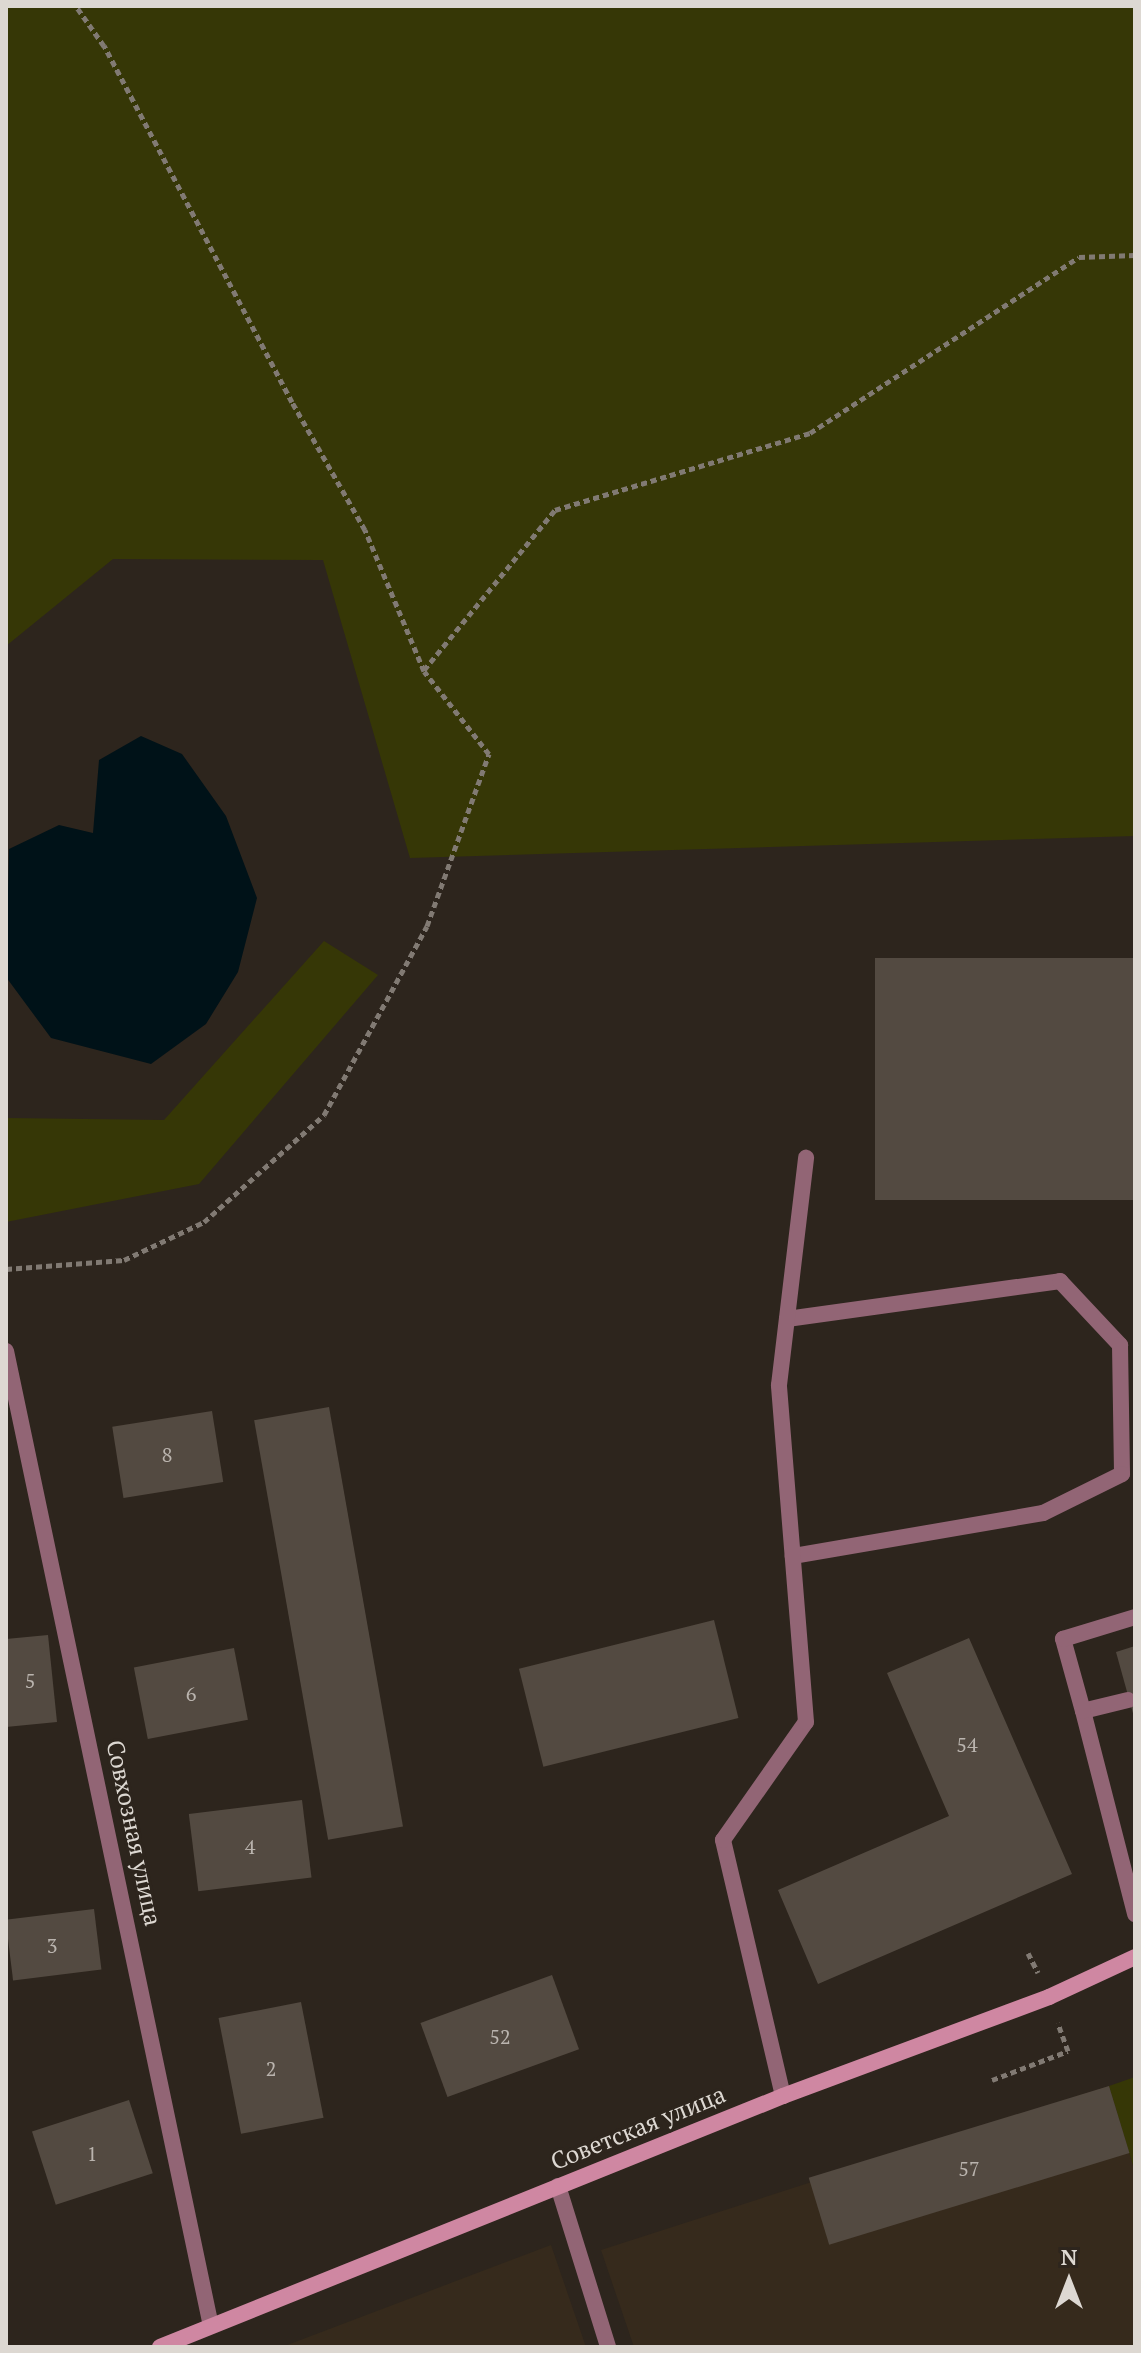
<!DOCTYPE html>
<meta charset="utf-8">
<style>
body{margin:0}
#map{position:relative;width:1141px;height:2353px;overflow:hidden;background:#2d251d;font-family:"PT Serif",serif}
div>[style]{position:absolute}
.built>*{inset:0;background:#362a1c}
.green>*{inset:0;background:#363706}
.water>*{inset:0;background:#001218}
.building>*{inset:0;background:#534a41;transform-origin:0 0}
.path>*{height:5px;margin-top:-2.5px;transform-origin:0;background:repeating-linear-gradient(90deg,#817a73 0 6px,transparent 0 10px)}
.service>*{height:16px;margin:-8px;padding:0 8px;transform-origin:8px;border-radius:8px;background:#926575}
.minor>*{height:16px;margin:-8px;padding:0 8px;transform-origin:8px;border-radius:8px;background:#926575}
.secondary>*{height:16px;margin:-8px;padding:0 8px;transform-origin:8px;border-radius:8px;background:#cf87a2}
span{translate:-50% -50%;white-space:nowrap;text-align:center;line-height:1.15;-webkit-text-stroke:6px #2d251d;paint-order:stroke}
.number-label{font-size:20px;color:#bab4ae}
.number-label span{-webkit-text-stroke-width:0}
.street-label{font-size:24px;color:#ddd8d2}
.frame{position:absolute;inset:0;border:8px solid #ddd8d2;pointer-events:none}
.north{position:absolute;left:1029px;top:2241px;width:80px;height:80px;-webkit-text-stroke:6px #2d251d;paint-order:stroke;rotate:0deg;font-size:22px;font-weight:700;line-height:32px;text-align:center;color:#ddd8d2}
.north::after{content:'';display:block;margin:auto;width:28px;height:36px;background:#ddd8d2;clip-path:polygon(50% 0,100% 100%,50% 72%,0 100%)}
</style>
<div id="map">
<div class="built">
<div style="clip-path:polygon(1109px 2086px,1135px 2172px,1135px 2347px,634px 2347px,601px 2250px)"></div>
<div style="clip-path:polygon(551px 2245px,586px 2347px,282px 2347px)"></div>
</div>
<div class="green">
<div style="clip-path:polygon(6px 6px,1135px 6px,1135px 836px,410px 858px,323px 560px,113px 559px,6px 646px)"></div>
<div style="clip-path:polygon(324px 941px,378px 975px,199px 1184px,6px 1222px,6px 1118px,164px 1120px)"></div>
<div style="clip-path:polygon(1135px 2077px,1135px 2172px,1109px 2086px)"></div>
</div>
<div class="water">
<div style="clip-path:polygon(141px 736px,182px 754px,226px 816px,257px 898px,238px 972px,206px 1024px,151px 1064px,51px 1038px,6px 977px,9px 849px,59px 825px,93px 833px,99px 760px)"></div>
</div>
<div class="building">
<div style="left:1135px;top:958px;width:242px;height:260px;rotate:90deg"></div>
<div style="left:329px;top:1407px;width:426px;height:76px;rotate:80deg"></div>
<div style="left:212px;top:1411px;width:72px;height:101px;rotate:81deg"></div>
<div style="left:714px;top:1620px;width:101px;height:201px;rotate:76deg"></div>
<div style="clip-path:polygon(48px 1635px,57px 1722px,6px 1727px,6px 1639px)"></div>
<div style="clip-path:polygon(969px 1638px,1072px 1874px,818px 1984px,778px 1890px,949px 1816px,887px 1673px)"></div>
<div style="clip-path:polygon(1135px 1646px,1135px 1717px,1134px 1717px,1116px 1652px)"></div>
<div style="left:234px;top:1648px;width:73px;height:102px;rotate:79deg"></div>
<div style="left:302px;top:1800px;width:78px;height:114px;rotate:83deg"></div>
<div style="left:94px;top:1909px;width:61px;height:89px;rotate:83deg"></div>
<div style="left:552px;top:1975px;width:79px;height:140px;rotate:70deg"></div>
<div style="left:301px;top:2002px;width:118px;height:84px;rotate:79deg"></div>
<div style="left:1109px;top:2086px;width:70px;height:314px;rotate:73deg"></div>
<div style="left:129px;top:2100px;width:77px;height:102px;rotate:72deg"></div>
</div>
<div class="path">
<div style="left:424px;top:670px;width:207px;rotate:-50.7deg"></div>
<div style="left:555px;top:510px;width:266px;rotate:-16.8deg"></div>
<div style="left:810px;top:433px;width:321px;rotate:-33.2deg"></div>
<div style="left:1079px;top:257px;width:56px;rotate:-2deg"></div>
<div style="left:6px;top:1269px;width:118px;rotate:-4.4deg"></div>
<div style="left:124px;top:1260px;width:89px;rotate:-25.4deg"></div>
<div style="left:204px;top:1222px;width:161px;rotate:-41.7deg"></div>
<div style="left:324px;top:1115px;width:215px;rotate:-61.4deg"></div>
<div style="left:427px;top:926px;width:183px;rotate:-70.2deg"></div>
<div style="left:489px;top:754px;width:105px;rotate:-128.1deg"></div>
<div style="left:424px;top:671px;width:153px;rotate:-112.7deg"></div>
<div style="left:365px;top:530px;width:147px;rotate:-119.7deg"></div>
<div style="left:292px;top:402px;width:403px;rotate:-117.8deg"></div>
<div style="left:104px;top:46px;width:49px;rotate:-125deg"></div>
<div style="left:1028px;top:1953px;width:22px;rotate:63deg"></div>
<div style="left:992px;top:2080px;width:81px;rotate:-20.9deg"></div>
<div style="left:1068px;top:2051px;width:30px;rotate:-110deg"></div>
</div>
<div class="service">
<div style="left:787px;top:1319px;width:276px;rotate:-7.9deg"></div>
<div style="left:1060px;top:1281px;width:88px;rotate:46.8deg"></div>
<div style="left:1120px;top:1345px;width:129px;rotate:89.1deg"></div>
<div style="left:1122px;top:1474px;width:88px;rotate:153.7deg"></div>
<div style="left:1043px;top:1513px;width:254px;rotate:170.2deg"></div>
<div style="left:1128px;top:1700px;width:46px;rotate:166.3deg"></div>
<div style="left:1083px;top:1711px;width:210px;rotate:75.6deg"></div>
<div style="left:1083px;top:1711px;width:75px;rotate:-105.5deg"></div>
<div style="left:1063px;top:1639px;width:75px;rotate:-17deg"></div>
<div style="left:783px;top:2096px;width:263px;rotate:-103.2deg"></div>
<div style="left:723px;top:1840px;width:144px;rotate:-54.9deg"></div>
<div style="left:806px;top:1722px;width:338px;rotate:-94.6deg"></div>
<div style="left:779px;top:1385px;width:229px;rotate:-83.2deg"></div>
</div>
<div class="minor">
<div style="left:6px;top:1351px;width:996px;rotate:78.13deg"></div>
<div style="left:558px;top:2186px;width:169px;rotate:72.7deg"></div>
</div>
<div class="secondary">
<div style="left:160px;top:2347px;width:672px;rotate:-21.94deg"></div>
<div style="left:783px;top:2096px;width:284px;rotate:-20.4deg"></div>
<div style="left:1049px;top:1997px;width:95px;rotate:-24.9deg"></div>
</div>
<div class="number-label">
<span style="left:167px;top:1454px">8</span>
<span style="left:30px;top:1680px">5</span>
<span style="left:191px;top:1693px">6</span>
<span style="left:967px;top:1744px">54</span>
<span style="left:250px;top:1846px">4</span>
<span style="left:52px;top:1945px">3</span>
<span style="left:500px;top:2036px">52</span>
<span style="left:271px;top:2068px">2</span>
<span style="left:92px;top:2153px">1</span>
<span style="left:969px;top:2168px">57</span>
</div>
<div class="street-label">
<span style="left:134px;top:1833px;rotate:78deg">Совхозная улица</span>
<span style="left:638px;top:2128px;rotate:-22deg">Советская улица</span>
</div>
<div class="frame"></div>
<div class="north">N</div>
</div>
